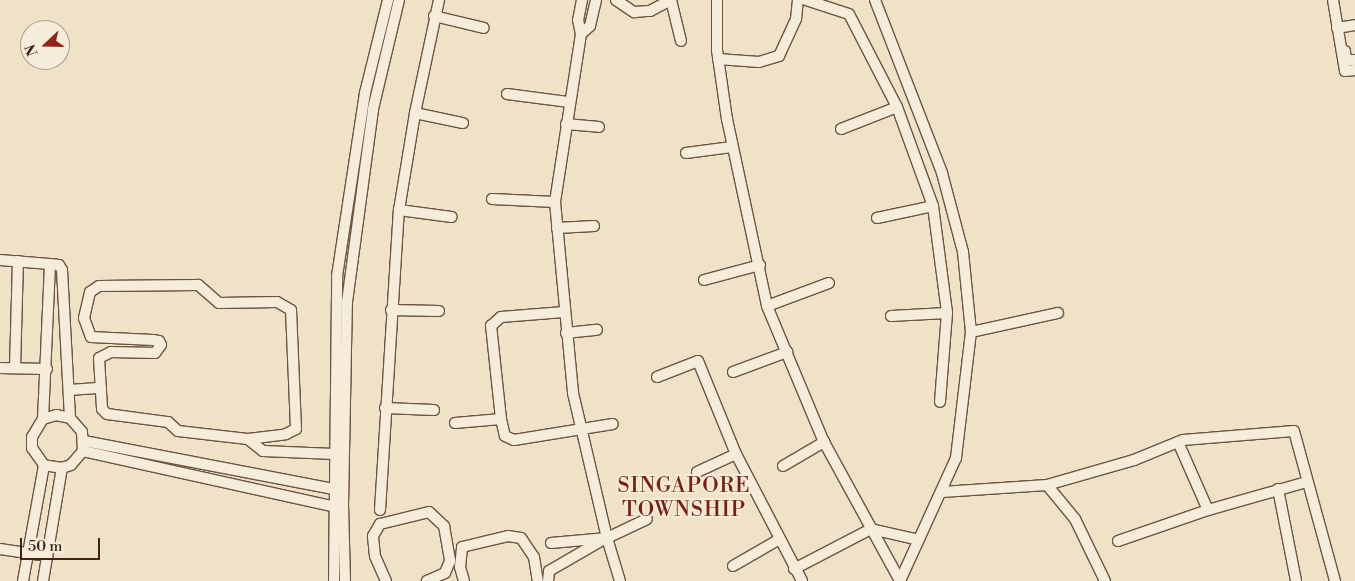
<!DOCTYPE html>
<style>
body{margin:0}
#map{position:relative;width:1355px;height:581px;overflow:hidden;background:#efe2c6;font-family:"Libre Bodoni",serif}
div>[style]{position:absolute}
.roads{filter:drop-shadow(1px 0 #6c5442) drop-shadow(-1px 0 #6c5442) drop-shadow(0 1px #6c5442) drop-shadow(0 -1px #6c5442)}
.minor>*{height:10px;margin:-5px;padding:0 5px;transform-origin:5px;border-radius:5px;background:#f5ecda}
span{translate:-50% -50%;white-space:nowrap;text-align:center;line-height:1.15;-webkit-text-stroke:4px #f5ecda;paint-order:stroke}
.quarter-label{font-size:21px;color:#7a1f14;letter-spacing:1px}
.north{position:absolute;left:20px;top:20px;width:50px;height:50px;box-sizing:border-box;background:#f5ecda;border:1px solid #ad9c8c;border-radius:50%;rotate:249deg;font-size:14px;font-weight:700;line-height:20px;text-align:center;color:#412416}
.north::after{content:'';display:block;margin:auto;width:18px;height:22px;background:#8f2418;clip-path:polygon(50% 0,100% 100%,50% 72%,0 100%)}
.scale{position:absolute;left:20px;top:538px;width:80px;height:22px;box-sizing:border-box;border:2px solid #412416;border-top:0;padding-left:6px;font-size:15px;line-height:18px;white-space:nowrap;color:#412416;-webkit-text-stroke:4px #f5ecda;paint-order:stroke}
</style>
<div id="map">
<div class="roads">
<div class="minor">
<div style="left:582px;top:0;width:20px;rotate:101deg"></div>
<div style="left:578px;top:20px;width:14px;rotate:78deg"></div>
<div style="left:581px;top:34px;width:170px;rotate:98.8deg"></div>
<div style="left:555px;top:202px;width:192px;rotate:84.6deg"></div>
<div style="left:573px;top:393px;width:149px;rotate:76.8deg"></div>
<div style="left:607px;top:538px;width:45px;rotate:73.2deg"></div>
<div style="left:616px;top:0;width:22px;rotate:34deg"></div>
<div style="left:634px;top:12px;width:16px;rotate:-4deg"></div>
<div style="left:650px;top:11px;width:24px;rotate:-28deg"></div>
<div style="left:671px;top:0;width:42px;rotate:76.3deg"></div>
<div style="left:717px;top:0;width:50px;rotate:90deg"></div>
<div style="left:717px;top:50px;width:70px;rotate:81.8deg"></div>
<div style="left:727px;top:119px;width:191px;rotate:77.9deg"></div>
<div style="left:767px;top:306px;width:147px;rotate:67.3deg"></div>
<div style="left:824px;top:442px;width:158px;rotate:61.3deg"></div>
<div style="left:806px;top:0;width:45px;rotate:18deg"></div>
<div style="left:849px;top:14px;width:105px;rotate:62.7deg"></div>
<div style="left:897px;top:107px;width:105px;rotate:70deg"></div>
<div style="left:933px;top:206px;width:108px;rotate:82.5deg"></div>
<div style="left:947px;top:313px;width:89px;rotate:94.5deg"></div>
<div style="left:875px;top:0;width:186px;rotate:68.8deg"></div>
<div style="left:942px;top:173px;width:82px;rotate:75.1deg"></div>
<div style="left:963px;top:252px;width:80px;rotate:84.3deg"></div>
<div style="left:971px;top:332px;width:127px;rotate:96.8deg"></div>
<div style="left:956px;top:458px;width:135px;rotate:114.5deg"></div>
<div style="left:1333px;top:0;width:72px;rotate:80.4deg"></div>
<div style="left:1345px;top:71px;width:10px;rotate:-6deg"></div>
<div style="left:434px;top:16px;width:51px;rotate:13.5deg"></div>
<div style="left:1337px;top:28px;width:18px;rotate:-9deg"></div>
<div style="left:581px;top:34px;width:12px;rotate:-42deg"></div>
<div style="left:590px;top:26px;width:27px;rotate:-77deg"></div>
<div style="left:1345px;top:51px;width:9px;rotate:84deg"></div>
<div style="left:1346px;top:60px;width:9px"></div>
<div style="left:718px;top:59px;width:41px;rotate:4.2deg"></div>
<div style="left:759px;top:62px;width:21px;rotate:-17deg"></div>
<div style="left:779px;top:56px;width:41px;rotate:-65.3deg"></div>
<div style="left:796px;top:19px;width:19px;rotate:-84deg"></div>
<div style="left:507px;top:94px;width:63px;rotate:7.4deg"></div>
<div style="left:415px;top:113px;width:49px;rotate:11.8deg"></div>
<div style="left:566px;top:124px;width:33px;rotate:5deg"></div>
<div style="left:841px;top:129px;width:60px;rotate:-21.4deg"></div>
<div style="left:686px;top:153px;width:46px;rotate:-7.4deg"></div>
<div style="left:492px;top:199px;width:63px;rotate:2.7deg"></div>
<div style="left:399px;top:210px;width:53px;rotate:7.5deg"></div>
<div style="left:877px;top:218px;width:57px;rotate:-12.1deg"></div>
<div style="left:557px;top:228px;width:37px;rotate:-3deg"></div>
<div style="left:0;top:260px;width:50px;rotate:4.6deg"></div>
<div style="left:704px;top:280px;width:58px;rotate:-15deg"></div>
<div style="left:767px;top:306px;width:66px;rotate:-20.4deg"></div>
<div style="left:391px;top:310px;width:48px;rotate:1.2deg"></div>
<div style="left:891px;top:316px;width:56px;rotate:-3.1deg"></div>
<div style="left:971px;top:332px;width:89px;rotate:-12.3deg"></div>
<div style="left:566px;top:333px;width:31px;rotate:-6deg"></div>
<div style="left:0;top:368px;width:47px;rotate:1.2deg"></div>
<div style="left:15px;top:368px;width:107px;rotate:-88.4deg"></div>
<div style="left:733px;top:372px;width:58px;rotate:-20.3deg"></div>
<div style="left:657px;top:377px;width:44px;rotate:-21.3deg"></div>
<div style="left:698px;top:361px;width:100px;rotate:67.8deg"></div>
<div style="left:736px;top:454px;width:143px;rotate:62.5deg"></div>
<div style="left:69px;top:390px;width:32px;rotate:-4deg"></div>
<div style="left:385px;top:408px;width:49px;rotate:2.3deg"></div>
<div style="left:43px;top:419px;width:14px;rotate:-17deg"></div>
<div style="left:56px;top:415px;width:14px;rotate:12deg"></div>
<div style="left:70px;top:418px;width:18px;rotate:49deg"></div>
<div style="left:82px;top:432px;width:19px;rotate:87deg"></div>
<div style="left:83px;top:451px;width:18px;rotate:131deg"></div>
<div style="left:71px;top:465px;width:9px;rotate:162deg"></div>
<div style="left:62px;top:468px;width:18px;rotate:-171deg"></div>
<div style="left:44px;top:465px;width:21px;rotate:-125deg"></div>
<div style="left:32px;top:448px;width:11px;rotate:-90deg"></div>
<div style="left:32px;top:437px;width:21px;rotate:-59deg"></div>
<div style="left:43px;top:419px;width:155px;rotate:-87.4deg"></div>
<div style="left:50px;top:264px;width:9px;rotate:6deg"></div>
<div style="left:59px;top:265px;width:6px;rotate:59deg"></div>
<div style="left:62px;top:270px;width:148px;rotate:86.9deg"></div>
<div style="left:501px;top:419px;width:94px;rotate:-96.1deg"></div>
<div style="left:491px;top:326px;width:13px;rotate:-42deg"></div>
<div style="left:501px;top:317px;width:63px;rotate:-4.5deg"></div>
<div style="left:455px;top:423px;width:46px;rotate:-5deg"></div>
<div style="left:501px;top:419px;width:17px;rotate:77deg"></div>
<div style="left:505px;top:436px;width:10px;rotate:24deg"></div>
<div style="left:514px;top:440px;width:100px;rotate:-9.2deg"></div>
<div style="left:248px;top:439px;width:38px;rotate:-7deg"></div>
<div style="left:286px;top:434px;width:11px;rotate:-27deg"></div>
<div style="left:296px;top:429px;width:119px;rotate:-92.4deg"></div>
<div style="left:291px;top:310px;width:16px;rotate:-150deg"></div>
<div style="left:277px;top:302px;width:58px;rotate:179deg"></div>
<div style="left:219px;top:303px;width:28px;rotate:-139deg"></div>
<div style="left:198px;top:285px;width:99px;rotate:179.4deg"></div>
<div style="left:99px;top:286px;width:11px;rotate:146deg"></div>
<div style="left:90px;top:292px;width:27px;rotate:103deg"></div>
<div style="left:84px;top:318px;width:20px;rotate:70deg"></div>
<div style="left:91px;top:337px;width:62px;rotate:2.8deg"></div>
<div style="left:153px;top:340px;width:6px;rotate:9deg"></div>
<div style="left:159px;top:341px;width:4px;rotate:63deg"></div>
<div style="left:161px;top:345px;width:10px;rotate:127deg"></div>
<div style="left:155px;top:353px;width:44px;rotate:-178.7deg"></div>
<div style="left:111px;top:352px;width:13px;rotate:153deg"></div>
<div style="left:99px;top:358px;width:51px;rotate:86.6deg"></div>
<div style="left:102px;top:409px;width:7px;rotate:45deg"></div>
<div style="left:107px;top:414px;width:62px;rotate:7.5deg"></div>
<div style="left:168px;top:422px;width:13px;rotate:42deg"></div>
<div style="left:178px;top:431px;width:70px;rotate:6.5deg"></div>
<div style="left:248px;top:439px;width:19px;rotate:39deg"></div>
<div style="left:263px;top:451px;width:71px;rotate:2.4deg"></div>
<div style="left:84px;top:441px;width:254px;rotate:10.9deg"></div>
<div style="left:1178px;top:442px;width:74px;rotate:66.2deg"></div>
<div style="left:83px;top:451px;width:255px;rotate:12.5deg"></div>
<div style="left:783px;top:466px;width:48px;rotate:-30.3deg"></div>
<div style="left:697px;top:472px;width:43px;rotate:-24.8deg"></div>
<div style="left:1047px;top:485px;width:91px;rotate:-16deg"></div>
<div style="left:1134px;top:460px;width:53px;rotate:-22.2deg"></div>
<div style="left:1183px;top:440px;width:111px;rotate:-4.6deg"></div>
<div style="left:1294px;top:431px;width:156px;rotate:74.7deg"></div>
<div style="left:1278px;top:489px;width:94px;rotate:78.9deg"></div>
<div style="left:942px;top:492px;width:105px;rotate:-3.8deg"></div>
<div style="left:1047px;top:485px;width:44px;rotate:50.5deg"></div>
<div style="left:1075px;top:519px;width:69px;rotate:64.2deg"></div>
<div style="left:380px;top:510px;width:301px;rotate:-86.4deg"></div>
<div style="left:399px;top:210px;width:98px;rotate:-80.6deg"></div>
<div style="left:415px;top:113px;width:116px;rotate:-78deg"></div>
<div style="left:1118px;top:541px;width:95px;rotate:-19deg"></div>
<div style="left:1208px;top:510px;width:102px;rotate:-15.9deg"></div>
<div style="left:551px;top:543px;width:56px;rotate:-5.1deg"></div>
<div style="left:607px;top:538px;width:44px;rotate:-25.4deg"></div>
<div style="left:0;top:549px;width:48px;rotate:8.5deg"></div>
<div style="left:733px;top:566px;width:52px;rotate:-30deg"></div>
<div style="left:794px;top:569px;width:87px;rotate:-27.5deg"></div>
<div style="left:871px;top:529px;width:49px;rotate:12.9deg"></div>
<div style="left:23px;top:581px;width:118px;rotate:-79.7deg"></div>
<div style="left:43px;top:581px;width:115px;rotate:-80.5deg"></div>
<div style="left:334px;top:581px;width:305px;rotate:-89.4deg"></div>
<div style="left:337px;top:276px;width:185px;rotate:-81.3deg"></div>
<div style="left:365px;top:93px;width:96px;rotate:-76.1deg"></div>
<div style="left:345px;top:581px;width:76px;rotate:-91.5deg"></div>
<div style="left:343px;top:505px;width:203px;rotate:-88.9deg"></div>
<div style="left:347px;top:302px;width:195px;rotate:-82.3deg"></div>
<div style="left:373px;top:109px;width:112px;rotate:-76.6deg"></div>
<div style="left:386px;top:581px;width:27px;rotate:-114deg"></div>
<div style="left:375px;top:556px;width:20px;rotate:-96deg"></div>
<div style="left:373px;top:536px;width:14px;rotate:-60deg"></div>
<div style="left:380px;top:524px;width:50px;rotate:-13.8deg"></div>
<div style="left:429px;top:512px;width:21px;rotate:43deg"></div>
<div style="left:444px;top:526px;width:36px;rotate:80deg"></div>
<div style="left:450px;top:561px;width:13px;rotate:113deg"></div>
<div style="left:445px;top:573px;width:20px;rotate:156deg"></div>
<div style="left:464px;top:581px;width:15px;rotate:-106deg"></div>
<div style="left:460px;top:567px;width:20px;rotate:-84deg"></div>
<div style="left:462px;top:547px;width:47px;rotate:-13.4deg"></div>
<div style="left:508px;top:536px;width:13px;rotate:9deg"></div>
<div style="left:521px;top:538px;width:23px;rotate:56deg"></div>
<div style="left:534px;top:557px;width:24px;rotate:81deg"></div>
<div style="left:548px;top:581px;width:10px;rotate:-84deg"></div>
<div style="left:549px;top:571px;width:66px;rotate:-30.1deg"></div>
</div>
</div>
<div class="quarter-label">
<span style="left:684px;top:498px">SINGAPORE<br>TOWNSHIP</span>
</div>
<div class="north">N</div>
<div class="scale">50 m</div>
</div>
